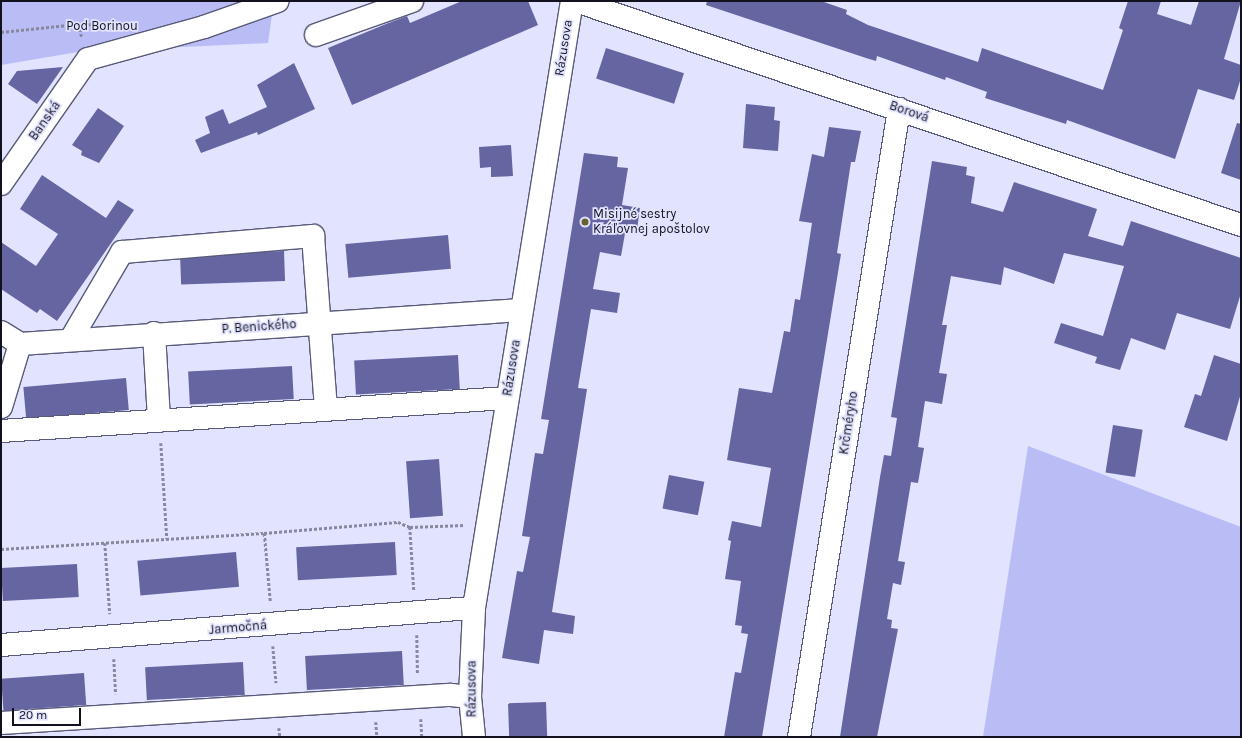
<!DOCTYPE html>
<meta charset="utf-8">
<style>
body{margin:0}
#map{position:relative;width:1242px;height:738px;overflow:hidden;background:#e1e3ff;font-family:Karla,sans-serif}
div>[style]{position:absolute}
.green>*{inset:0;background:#babcf6}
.building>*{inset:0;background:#6565a1;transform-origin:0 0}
.path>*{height:2.5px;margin-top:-1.25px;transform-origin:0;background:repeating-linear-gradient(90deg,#88899f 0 3px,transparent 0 5px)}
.roads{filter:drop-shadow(1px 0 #595a78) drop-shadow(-1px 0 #595a78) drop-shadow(0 1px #595a78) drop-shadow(0 -1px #595a78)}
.minor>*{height:22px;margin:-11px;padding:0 11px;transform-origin:11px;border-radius:11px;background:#fff}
.dots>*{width:11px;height:11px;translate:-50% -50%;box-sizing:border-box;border:2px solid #e1e3ff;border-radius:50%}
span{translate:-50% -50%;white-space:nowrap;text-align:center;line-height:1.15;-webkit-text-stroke:3.5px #e1e3ff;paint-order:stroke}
.street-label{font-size:13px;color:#12121e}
.poi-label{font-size:13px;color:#12121e}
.left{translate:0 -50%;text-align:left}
.frame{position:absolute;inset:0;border:2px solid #12121e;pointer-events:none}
.scale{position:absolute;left:12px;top:708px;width:69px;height:18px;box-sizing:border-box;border:2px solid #12121e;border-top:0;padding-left:5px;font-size:12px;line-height:14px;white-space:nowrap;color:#12121e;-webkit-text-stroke:3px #e1e3ff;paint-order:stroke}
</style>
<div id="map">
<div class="green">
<div style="clip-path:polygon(1px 1px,274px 1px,268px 43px,78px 52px,1px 65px)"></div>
<div style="clip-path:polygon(1028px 446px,1241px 527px,1241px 737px,983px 737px)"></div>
</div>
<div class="building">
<div style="clip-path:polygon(462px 1px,528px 1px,538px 25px,352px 105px,328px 48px,386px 24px,407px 16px,410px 23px)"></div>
<div style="clip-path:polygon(707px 1px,821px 1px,847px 10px,846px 14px,868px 25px,978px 62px,982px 48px,1103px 90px,1123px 30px,1119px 28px,1128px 1px,1161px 1px,1157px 14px,1191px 25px,1199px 1px,1241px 1px,1224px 59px,1241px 65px,1241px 78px,1234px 100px,1198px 89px,1175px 159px,1067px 120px,1066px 124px,985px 98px,987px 92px,946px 77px,945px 80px,877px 56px,876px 61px,866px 58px,706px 5px)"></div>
<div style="left:606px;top:48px;width:82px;height:32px;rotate:18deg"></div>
<div style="clip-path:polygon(294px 63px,315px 109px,258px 135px,257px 132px,201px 153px,195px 140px,210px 133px,205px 117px,223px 109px,229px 124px,267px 107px,257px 85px)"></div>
<div style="clip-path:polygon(63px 67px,37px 104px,8px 84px,17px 71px)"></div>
<div style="clip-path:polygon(746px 104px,775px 107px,774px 120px,780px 121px,778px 151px,743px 148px)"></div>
<div style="clip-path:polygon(98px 108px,124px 126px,99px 163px,81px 155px,82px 151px,72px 145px)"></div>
<div style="clip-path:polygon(1237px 123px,1241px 124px,1241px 180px,1221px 173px)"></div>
<div style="clip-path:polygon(829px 127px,861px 131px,855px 162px,851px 162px,837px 253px,841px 254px,762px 737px,724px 737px,735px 672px,741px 673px,748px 634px,741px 633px,742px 626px,735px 625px,741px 581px,725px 579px,731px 541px,728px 540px,732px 521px,761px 527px,771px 468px,727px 460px,739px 388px,772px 393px,784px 331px,790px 332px,795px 299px,800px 300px,812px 223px,799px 221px,812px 154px,824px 157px)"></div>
<div style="clip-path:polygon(511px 145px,513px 176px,491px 177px,491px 167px,480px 168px,479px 147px)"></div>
<div style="clip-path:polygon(584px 153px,618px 157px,617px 167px,628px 168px,622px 205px,640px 208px,637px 230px,626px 228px,621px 256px,600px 252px,593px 289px,620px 293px,617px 313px,591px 309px,578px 388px,587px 389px,552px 612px,575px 616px,573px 634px,544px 630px,539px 664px,502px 658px,517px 571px,523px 572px,530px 537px,522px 536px,535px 453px,543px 454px,549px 420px,541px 419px)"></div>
<div style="clip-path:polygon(932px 161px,967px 167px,966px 175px,975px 177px,971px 203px,1003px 212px,1014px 182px,1097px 209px,1088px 236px,1123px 246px,1131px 221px,1241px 258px,1241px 293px,1230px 329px,1177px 313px,1165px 350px,1131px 338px,1120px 370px,1095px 363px,1097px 357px,1054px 343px,1061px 323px,1103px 336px,1124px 266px,1064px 253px,1054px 284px,1004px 267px,1001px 285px,951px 276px,942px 325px,947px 325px,939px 373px,947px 374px,942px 404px,925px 401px,918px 447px,924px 448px,918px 483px,911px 482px,898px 561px,905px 562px,901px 585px,893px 583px,887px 619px,892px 620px,891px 628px,898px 629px,877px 737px,840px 737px,880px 477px,884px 455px,891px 456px,897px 418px,891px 417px)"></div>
<div style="clip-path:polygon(42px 175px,106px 218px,118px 200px,134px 210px,57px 321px,40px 309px,37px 313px,1px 289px,1px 242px,36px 266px,58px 234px,20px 209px)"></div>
<div style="left:448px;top:235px;width:34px;height:103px;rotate:85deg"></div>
<div style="left:284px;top:251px;width:30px;height:104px;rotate:88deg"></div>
<div style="left:458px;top:355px;width:34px;height:104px;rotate:87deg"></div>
<div style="clip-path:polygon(1214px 355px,1241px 364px,1241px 393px,1227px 441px,1184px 427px,1195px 394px,1201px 396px)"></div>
<div style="left:292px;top:366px;width:33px;height:104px;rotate:87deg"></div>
<div style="left:126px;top:378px;width:32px;height:103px;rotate:85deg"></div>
<div style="left:1113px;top:425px;width:30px;height:48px;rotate:9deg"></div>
<div style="left:439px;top:459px;width:57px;height:33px;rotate:86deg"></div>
<div style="left:669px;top:475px;width:36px;height:34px;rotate:11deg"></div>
<div style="left:395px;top:542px;width:33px;height:99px;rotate:87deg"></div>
<div style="left:236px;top:552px;width:35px;height:99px;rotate:85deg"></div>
<div style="left:77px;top:564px;width:33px;height:76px;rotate:87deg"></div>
<div style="left:402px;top:651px;width:34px;height:97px;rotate:87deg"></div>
<div style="left:243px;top:662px;width:33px;height:98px;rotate:87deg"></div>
<div style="left:84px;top:673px;width:32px;height:83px;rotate:86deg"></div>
<div style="left:546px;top:702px;width:35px;height:38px;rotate:88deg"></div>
</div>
<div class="path">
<div style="left:78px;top:24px;width:14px;rotate:73deg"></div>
<div style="left:1px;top:32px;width:77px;rotate:-5.9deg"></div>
<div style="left:78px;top:24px;width:44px;rotate:1.3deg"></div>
<div style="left:161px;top:443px;width:96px;rotate:86.4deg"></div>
<div style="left:410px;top:527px;width:63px;rotate:86.4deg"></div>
<div style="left:105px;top:543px;width:71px;rotate:86deg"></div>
<div style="left:1px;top:549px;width:263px;rotate:-3.5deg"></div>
<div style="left:270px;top:601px;width:68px;rotate:-95deg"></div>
<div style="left:264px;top:533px;width:134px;rotate:-4.7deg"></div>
<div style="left:398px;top:522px;width:13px;rotate:23deg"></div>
<div style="left:410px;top:527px;width:55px;rotate:-2.1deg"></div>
<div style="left:417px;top:635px;width:39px;rotate:89deg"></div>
<div style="left:273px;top:646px;width:37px;rotate:85deg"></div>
<div style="left:114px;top:659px;width:35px;rotate:87deg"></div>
<div style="left:421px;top:719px;width:18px;rotate:87deg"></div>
<div style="left:376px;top:722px;width:15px;rotate:86deg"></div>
<div style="left:279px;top:728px;width:9px;rotate:84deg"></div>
</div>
<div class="roads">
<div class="minor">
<div style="left:576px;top:1px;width:702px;rotate:18.62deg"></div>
<div style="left:316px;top:35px;width:102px;rotate:-19.5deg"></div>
<div style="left:1px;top:184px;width:152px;rotate:-55.2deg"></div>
<div style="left:88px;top:59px;width:120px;rotate:-15.4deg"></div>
<div style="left:204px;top:27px;width:78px;rotate:-19.4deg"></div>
<div style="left:1px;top:332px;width:22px;rotate:32deg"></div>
<div style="left:20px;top:344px;width:502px;rotate:-3.88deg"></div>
<div style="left:154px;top:333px;width:88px;rotate:86.7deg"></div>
<div style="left:71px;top:339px;width:101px;rotate:-59.6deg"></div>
<div style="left:122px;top:252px;width:192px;rotate:-4.8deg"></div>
<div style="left:313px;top:236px;width:173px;rotate:85.7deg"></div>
<div style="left:1px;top:407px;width:66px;rotate:-73.2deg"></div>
<div style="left:1px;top:431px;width:507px;rotate:-3.73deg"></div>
<div style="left:1px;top:645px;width:474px;rotate:-4.5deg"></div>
<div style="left:1px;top:723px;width:451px;rotate:-3.6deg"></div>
<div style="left:451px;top:695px;width:19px;rotate:6deg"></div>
<div style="left:474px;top:737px;width:40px;rotate:-95.7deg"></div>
<div style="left:470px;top:697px;width:89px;rotate:-87.4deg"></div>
<div style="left:474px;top:608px;width:615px;rotate:-80.83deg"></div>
<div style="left:799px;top:737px;width:636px;rotate:-80.95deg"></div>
</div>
</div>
<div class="dots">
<div style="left:585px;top:222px;background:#68622f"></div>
</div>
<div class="street-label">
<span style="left:102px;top:26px">Pod Borinou</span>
<span style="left:564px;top:48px;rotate:-81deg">Rázusova</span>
<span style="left:909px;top:112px;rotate:19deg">Borová</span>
<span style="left:45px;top:121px;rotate:-55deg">Banská</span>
<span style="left:259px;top:327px;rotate:-4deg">P. Benického</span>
<span style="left:512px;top:368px;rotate:-81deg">Rázusova</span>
<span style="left:849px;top:423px;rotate:-81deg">Krčméryho</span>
<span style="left:238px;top:628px;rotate:-5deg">Jarmočná</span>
<span style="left:472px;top:689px;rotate:-90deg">Rázusova</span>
</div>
<div class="poi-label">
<span class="left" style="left:593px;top:222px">Misijné sestry<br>Kráľovnej apoštolov</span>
</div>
<div class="frame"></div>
<div class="scale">20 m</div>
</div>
